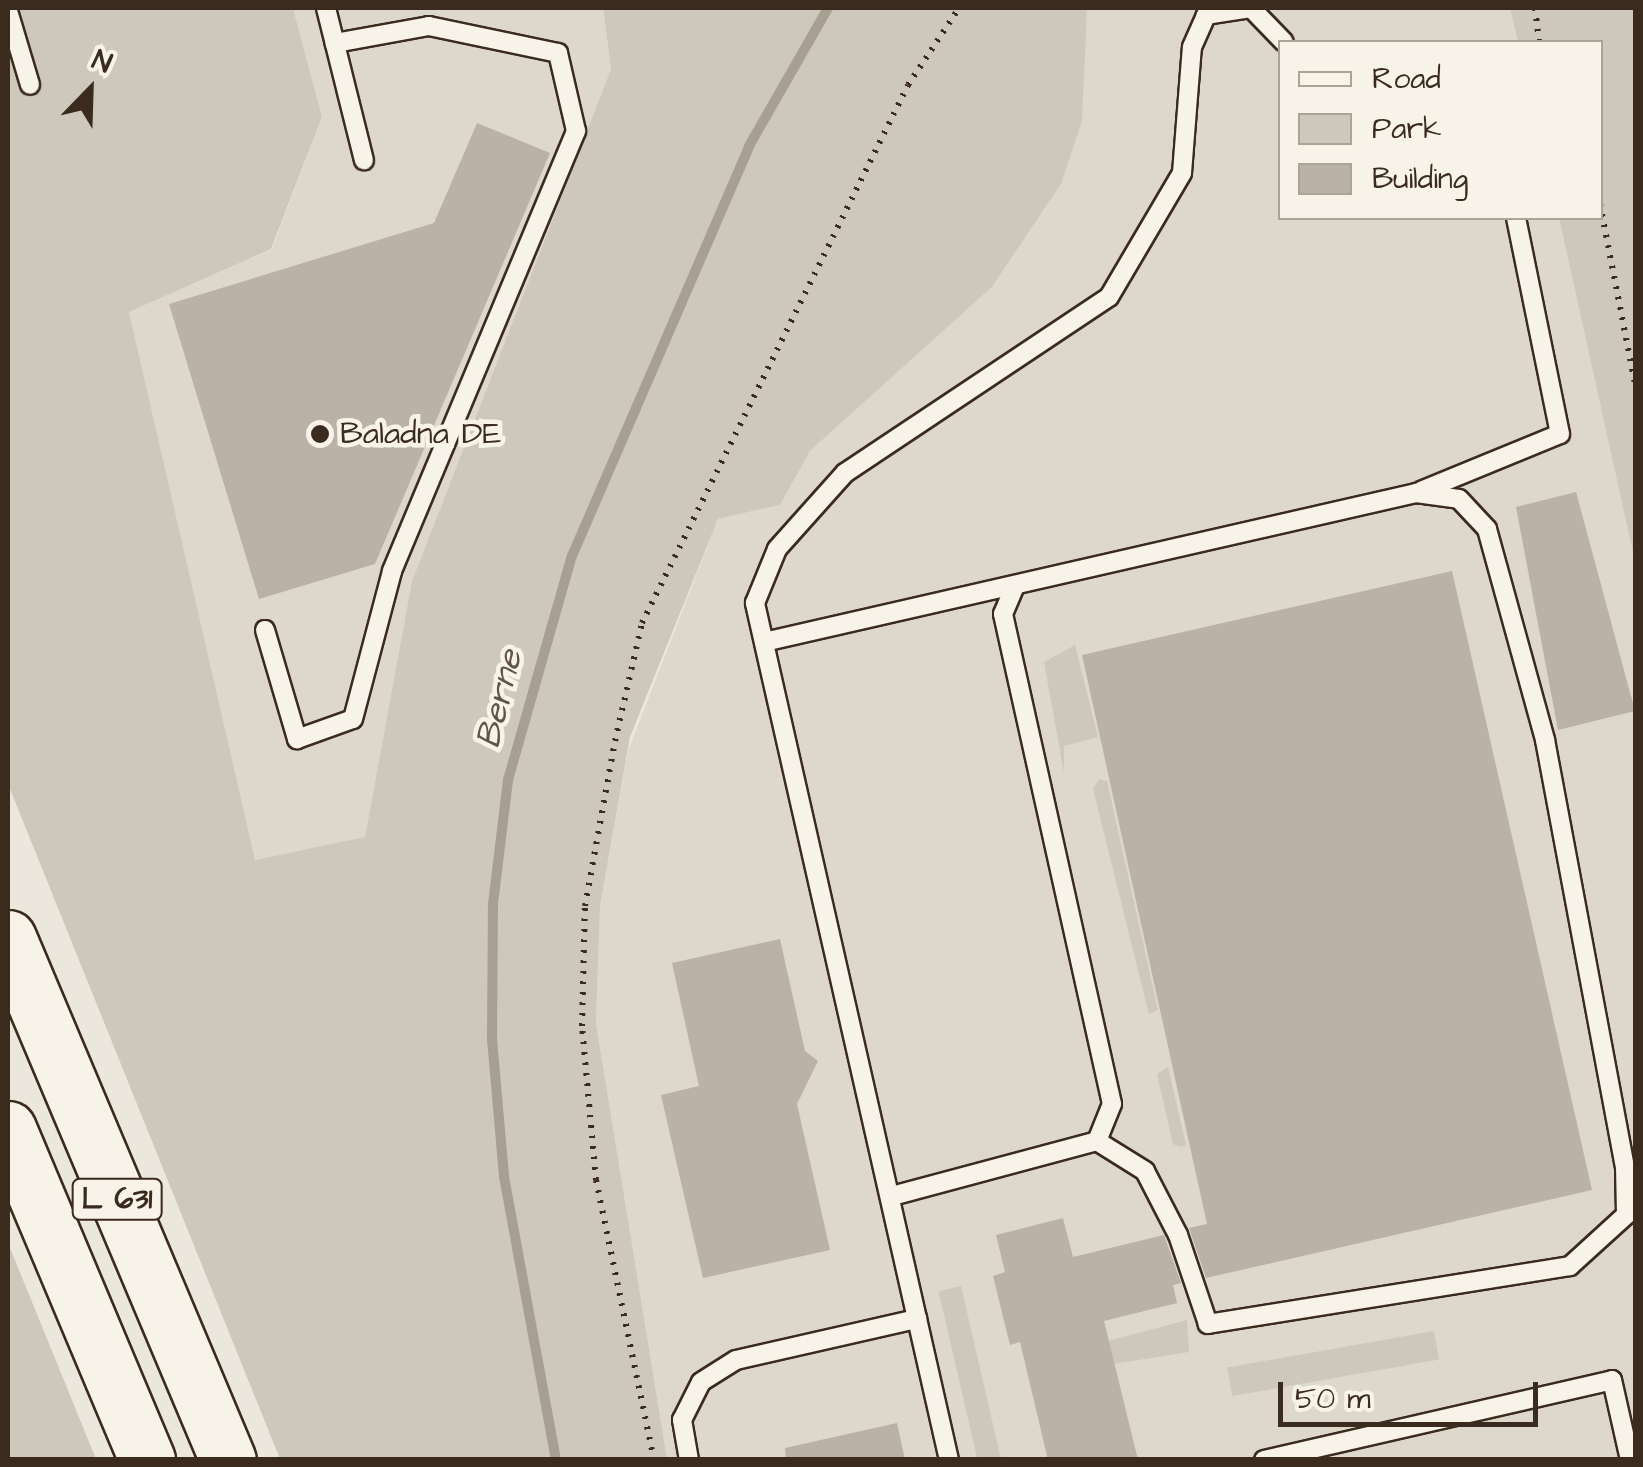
<!DOCTYPE html>
<style>
body{margin:0}
#map{position:relative;width:1643px;height:1467px;overflow:hidden;background:#ece7dc;font-family:"Architects Daughter",sans-serif}
div>[style]{position:absolute}
.built>*{inset:0;background:#ddd7cc}
.green>*{inset:0;background:#cec8bc;transform-origin:0 0}
.stream>*{height:10px;margin:-5px;padding:0 5px;transform-origin:5px;border-radius:5px;background:#a89f93}
.building>*{inset:0;background:#bab2a7}
.path>*{height:6px;margin-top:-3px;transform-origin:0;background:repeating-linear-gradient(90deg,#3b2a1e 0 2.5px,transparent 0 10.5px)}
.roads{filter:drop-shadow(2px 0 #3b2a1e) drop-shadow(-2px 0 #3b2a1e) drop-shadow(0 2px #3b2a1e) drop-shadow(0 -2px #3b2a1e)}
.lane>*{height:18px;margin:-9px;padding:0 9px;transform-origin:9px;border-radius:9px;background:#f7f3e8}
.primary>*{height:55px;margin:-27.5px;padding:0 27.5px;transform-origin:27.5px;border-radius:27.5px;background:#f7f3e8}
.dots>*{width:28px;height:28px;translate:-50% -50%;box-sizing:border-box;border:5px solid #f7f3e8;border-radius:50%}
span{translate:-50% -50%;white-space:nowrap;text-align:center;line-height:1.15;-webkit-text-stroke:9px #f7f3e8;paint-order:stroke}
.shield-label span{padding:2px 8px;background:#f7f3e8;border:2px solid;border-radius:8px;-webkit-text-stroke-width:0}
.shield-label{font-size:30px;color:#3b2a1e;font-weight:700}
.poi-label{font-size:32px;color:#3b2a1e}
.left{translate:0 -50%;text-align:left}
.water-label{font-size:35px;color:#615347;font-style:italic}
.frame{position:absolute;inset:0;border:10px solid #3b2a1e;pointer-events:none}
.legend{position:absolute;left:1278px;top:40px;width:325px;height:180px;box-sizing:border-box;background:#f7f3e8;border:2px solid #aca397;margin:0;padding:12px 18px;list-style:none;font-size:30px;color:#3b2a1e}
.legend li{display:flex;align-items:center;gap:20px;height:50px}
.legend b{width:50px;border:2px solid #aca397}
.north{position:absolute;left:40px;top:40px;width:100px;height:100px;-webkit-text-stroke:8px #f7f3e8;paint-order:stroke;rotate:23deg;font-size:28px;font-weight:700;line-height:40px;text-align:center;color:#3b2a1e}
.north::after{content:'';display:block;margin:auto;width:35px;height:45px;background:#3b2a1e;clip-path:polygon(50% 0,100% 100%,50% 72%,0 100%)}
.scale{position:absolute;left:1278px;top:1382px;width:260px;height:45px;box-sizing:border-box;border:5px solid #3b2a1e;border-top:0;padding-left:12px;font-size:30px;line-height:35px;white-space:nowrap;color:#3b2a1e;-webkit-text-stroke:8px #f7f3e8;paint-order:stroke}
</style>
<div id="map">
<div class="built">
<div style="clip-path:polygon(293px 8px,603px 8px,611px 69px,412px 581px,365px 838px,254px 860px,129px 312px,272px 249px,322px 117px)"></div>
<div style="clip-path:polygon(1087px 8px,1510px 8px,1518px 42px,1280px 42px,1280px 218px,1559px 218px,1635px 562px,1635px 1459px,667px 1459px,596px 1023px,600px 906px,628px 751px,718px 519px,780px 505px,810px 451px,992px 287px,1061px 184px)"></div>
</div>
<div class="green">
<div style="clip-path:polygon(8px 8px,293px 8px,322px 117px,271px 249px,129px 312px,255px 860px,365px 837px,412px 581px,611px 69px,603px 8px,1087px 8px,1082px 121px,1061px 184px,992px 287px,810px 451px,780px 505px,718px 519px,630px 737px,600px 906px,596px 1023px,667px 1459px,280px 1459px,8px 784px)"></div>
<div style="clip-path:polygon(1510px 8px,1635px 8px,1635px 562px,1559px 218px,1600px 218px,1600px 42px,1518px 42px)"></div>
<div style="clip-path:polygon(1075px 645px,1098px 737px,1064px 746px,1064px 773px,1044px 662px)"></div>
<div style="clip-path:polygon(1099px 779px,1107px 781px,1158px 1010px,1149px 1014px,1093px 789px)"></div>
<div style="clip-path:polygon(1168px 1067px,1186px 1145px,1181px 1147px,1173px 1144px,1157px 1074px)"></div>
<div style="clip-path:polygon(8px 1243px,96px 1459px,8px 1459px)"></div>
<div style="left:961px;top:1286px;width:178px;height:23px;rotate:77deg"></div>
<div style="clip-path:polygon(1187px 1320px,1189px 1352px,1094px 1367px,1089px 1346px)"></div>
<div style="left:1434px;top:1331px;width:29px;height:210px;rotate:80deg"></div>
</div>
<div class="stream">
<div style="left:556px;top:1460px;width:289px;rotate:-100.4deg"></div>
<div style="left:504px;top:1176px;width:137px;rotate:-95deg"></div>
<div style="left:492px;top:1040px;width:136px;rotate:-89.6deg"></div>
<div style="left:493px;top:904px;width:125px;rotate:-83.1deg"></div>
<div style="left:508px;top:780px;width:233px;rotate:-74.1deg"></div>
<div style="left:572px;top:556px;width:447px;rotate:-66.6deg"></div>
<div style="left:749px;top:146px;width:159px;rotate:-60.2deg"></div>
</div>
<div class="building">
<div style="clip-path:polygon(477px 123px,550px 153px,375px 564px,259px 599px,169px 304px,434px 223px)"></div>
<div style="clip-path:polygon(1576px 492px,1635px 711px,1558px 730px,1516px 507px)"></div>
<div style="clip-path:polygon(1452px 571px,1592px 1190px,1206px 1278px,1189px 1228px,1207px 1224px,1082px 655px)"></div>
<div style="clip-path:polygon(780px 939px,805px 1051px,818px 1061px,797px 1104px,830px 1250px,703px 1278px,661px 1095px,699px 1086px,672px 963px)"></div>
<div style="clip-path:polygon(1063px 1218px,1073px 1257px,1164px 1235px,1181px 1283px,1173px 1285px,1177px 1303px,1104px 1321px,1138px 1460px,1048px 1460px,1020px 1342px,1010px 1345px,993px 1276px,1005px 1272px,996px 1235px)"></div>
<div style="clip-path:polygon(897px 1423px,905px 1460px,786px 1460px,785px 1448px)"></div>
</div>
<div class="path">
<div style="left:1535px;top:8px;width:34px;rotate:83deg"></div>
<div style="left:1600px;top:204px;width:188px;rotate:79deg"></div>
<div style="left:654px;top:1460px;width:286px;rotate:-101.7deg"></div>
<div style="left:596px;top:1180px;width:155px;rotate:-95.2deg"></div>
<div style="left:582px;top:1026px;width:120px;rotate:-88.6deg"></div>
<div style="left:585px;top:906px;width:168px;rotate:-79.7deg"></div>
<div style="left:615px;top:741px;width:121px;rotate:-77.1deg"></div>
<div style="left:642px;top:623px;width:600px;rotate:-63.69deg"></div>
<div style="left:908px;top:85px;width:92px;rotate:-56.5deg"></div>
</div>
<div class="roads">
<div class="lane">
<div style="left:326px;top:8px;width:157px;rotate:76deg"></div>
<div style="left:1251px;top:8px;width:47px;rotate:45.9deg"></div>
<div style="left:8px;top:11px;width:77px;rotate:73.4deg"></div>
<div style="left:1421px;top:491px;width:150px;rotate:-22.3deg"></div>
<div style="left:1560px;top:434px;width:220px;rotate:-101.5deg"></div>
<div style="left:265px;top:630px;width:114px;rotate:73.6deg"></div>
<div style="left:297px;top:739px;width:59px;rotate:-19.7deg"></div>
<div style="left:353px;top:719px;width:153px;rotate:-75.2deg"></div>
<div style="left:392px;top:571px;width:477px;rotate:-67.3deg"></div>
<div style="left:576px;top:131px;width:80px;rotate:-103deg"></div>
<div style="left:558px;top:53px;width:132px;rotate:-168.2deg"></div>
<div style="left:429px;top:26px;width:96px;rotate:169.7deg"></div>
<div style="left:764px;top:642px;width:669px;rotate:-12.87deg"></div>
<div style="left:1416px;top:493px;width:43px;rotate:7.9deg"></div>
<div style="left:1459px;top:499px;width:41px;rotate:47deg"></div>
<div style="left:1487px;top:529px;width:219px;rotate:74.6deg"></div>
<div style="left:1545px;top:740px;width:433px;rotate:79.4deg"></div>
<div style="left:1625px;top:1166px;width:49px;rotate:88.8deg"></div>
<div style="left:1626px;top:1215px;width:76px;rotate:137.7deg"></div>
<div style="left:1570px;top:1266px;width:367px;rotate:170.9deg"></div>
<div style="left:1208px;top:1324px;width:94px;rotate:-108.6deg"></div>
<div style="left:1178px;top:1235px;width:72px;rotate:-117.3deg"></div>
<div style="left:1145px;top:1171px;width:57px;rotate:-148deg"></div>
<div style="left:892px;top:1196px;width:212px;rotate:-15deg"></div>
<div style="left:1097px;top:1141px;width:40px;rotate:-68deg"></div>
<div style="left:1112px;top:1104px;width:502px;rotate:-102.54deg"></div>
<div style="left:1003px;top:614px;width:30px;rotate:-67deg"></div>
<div style="left:689px;top:1460px;width:41px;rotate:-99.9deg"></div>
<div style="left:682px;top:1420px;width:42px;rotate:-63.4deg"></div>
<div style="left:701px;top:1382px;width:41px;rotate:-32.2deg"></div>
<div style="left:736px;top:1360px;width:186px;rotate:-12.8deg"></div>
<div style="left:949px;top:1460px;width:879px;rotate:-102.76deg"></div>
<div style="left:755px;top:603px;width:58px;rotate:-67.8deg"></div>
<div style="left:777px;top:549px;width:102px;rotate:-48.2deg"></div>
<div style="left:845px;top:473px;width:317px;rotate:-33.7deg"></div>
<div style="left:1109px;top:297px;width:144px;rotate:-59.5deg"></div>
<div style="left:1182px;top:173px;width:126px;rotate:-85.5deg"></div>
<div style="left:1192px;top:47px;width:35px;rotate:-66deg"></div>
<div style="left:1206px;top:15px;width:46px;rotate:-8.8deg"></div>
<div style="left:1264px;top:1460px;width:357px;rotate:-12.9deg"></div>
<div style="left:1612px;top:1380px;width:82px;rotate:77.3deg"></div>
</div>
<div class="primary">
<div style="left:8px;top:938px;width:566px;rotate:67.15deg"></div>
<div style="left:8px;top:1129px;width:359px;rotate:67.2deg"></div>
</div>
</div>
<div class="dots">
<div style="left:320px;top:434px;background:#3b2a1e"></div>
</div>
<div class="shield-label">
<span style="left:117px;top:1199px">L 631</span>
</div>
<div class="poi-label">
<span class="left" style="left:340px;top:434px">Baladna DE</span>
</div>
<div class="water-label">
<span style="left:500px;top:699px;rotate:-76deg">Berne</span>
</div>
<div class="frame"></div>
<ul class="legend">
<li><b style="height:12px;background:#f7f3e8"></b>Road</li>
<li><b style="height:28px;background:#cec8bc"></b>Park</li>
<li><b style="height:28px;background:#bab2a7"></b>Building</li>
</ul>
<div class="north">N</div>
<div class="scale">50 m</div>
</div>
